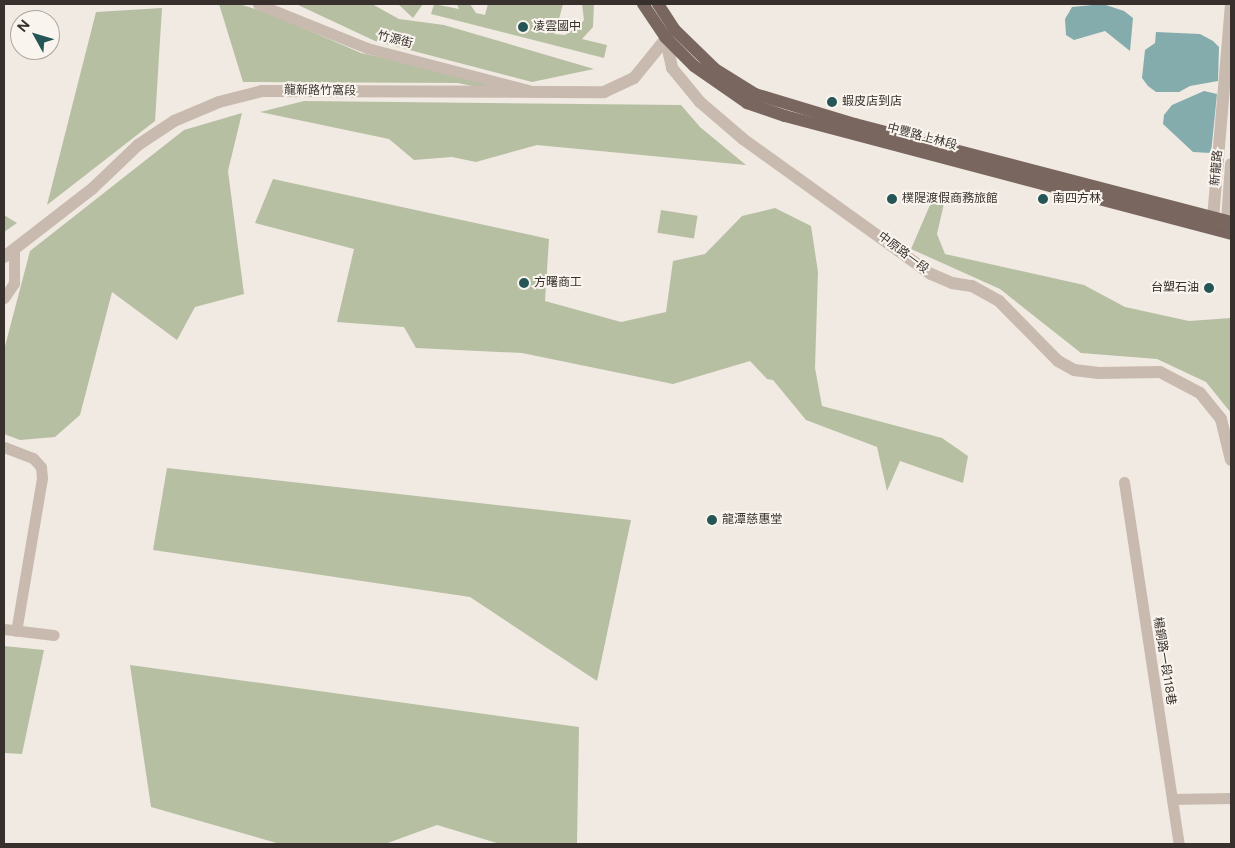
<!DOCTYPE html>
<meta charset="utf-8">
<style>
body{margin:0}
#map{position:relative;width:1235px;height:848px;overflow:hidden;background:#f1eae2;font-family:Figtree,"Noto Sans TC",sans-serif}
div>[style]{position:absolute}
.green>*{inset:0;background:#b7bfa3;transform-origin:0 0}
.water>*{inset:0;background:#84acac}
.minor>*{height:11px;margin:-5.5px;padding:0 5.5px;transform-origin:5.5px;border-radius:5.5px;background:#c9baaf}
.tertiary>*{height:12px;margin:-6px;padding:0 6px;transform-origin:6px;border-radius:6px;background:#c9baaf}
.primary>*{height:12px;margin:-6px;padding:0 6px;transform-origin:6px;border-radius:6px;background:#79675f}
.dots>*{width:14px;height:14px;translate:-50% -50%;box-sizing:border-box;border:2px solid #f9f4ee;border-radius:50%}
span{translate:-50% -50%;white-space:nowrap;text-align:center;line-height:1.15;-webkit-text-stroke:4px #f9f4ee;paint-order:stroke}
.poi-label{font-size:12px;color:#38302c}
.left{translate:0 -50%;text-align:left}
.right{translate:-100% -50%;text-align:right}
.street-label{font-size:12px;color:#38302c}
.frame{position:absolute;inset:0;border:5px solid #38302c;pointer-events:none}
.north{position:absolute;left:10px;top:10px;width:50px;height:50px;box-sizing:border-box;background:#f9f4ee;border:1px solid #aca6a0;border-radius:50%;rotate:309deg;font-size:14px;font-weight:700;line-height:20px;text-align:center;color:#38302c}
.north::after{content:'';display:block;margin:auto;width:18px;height:22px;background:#255556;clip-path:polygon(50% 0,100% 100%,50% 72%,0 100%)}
</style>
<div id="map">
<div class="green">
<div style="clip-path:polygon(219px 4px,239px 4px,271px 14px,361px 53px,493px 81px,490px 90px,458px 83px,243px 82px)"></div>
<div style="clip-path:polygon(296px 4px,372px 4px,399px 19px,444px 25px,594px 69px,532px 82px,375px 41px)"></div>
<div style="clip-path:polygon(398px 4px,423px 4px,413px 18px)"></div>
<div style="clip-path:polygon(434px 4px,459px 9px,457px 4px,470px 4px,476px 13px,485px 15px,488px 4px,563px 4px,555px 34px,565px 35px,579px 26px,584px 20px,582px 4px,594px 4px,593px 27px,582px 39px,607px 45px,604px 58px,431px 14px)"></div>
<div style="clip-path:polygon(162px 8px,155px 121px,47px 205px,96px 12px)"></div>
<div style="clip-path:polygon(304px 101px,681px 105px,700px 127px,746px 165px,537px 145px,476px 162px,452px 157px,414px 160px,389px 139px,260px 112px)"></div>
<div style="clip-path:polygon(242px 113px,228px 171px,244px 294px,195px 307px,177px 340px,112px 292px,80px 415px,55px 437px,20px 440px,4px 434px,4px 350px,30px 251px,184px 130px)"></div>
<div style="clip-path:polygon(273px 179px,549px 239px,545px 301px,621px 322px,666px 312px,673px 261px,705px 254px,742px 216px,775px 208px,811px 226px,818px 272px,815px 368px,822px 406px,942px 438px,968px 456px,963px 483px,900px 461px,887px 491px,877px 447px,806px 420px,773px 380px,767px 379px,750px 361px,673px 384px,522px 353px,416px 348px,404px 327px,337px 322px,354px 249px,255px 223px)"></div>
<div style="clip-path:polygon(946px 195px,937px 234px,945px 254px,1084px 285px,1125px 307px,1189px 321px,1231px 318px,1231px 413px,1206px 382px,1157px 359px,1081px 353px,1000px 289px,911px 249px,933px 198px)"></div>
<div style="left:661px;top:210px;width:37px;height:23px;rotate:9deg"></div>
<div style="clip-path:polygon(4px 215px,17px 223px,4px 232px)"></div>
<div style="clip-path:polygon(167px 468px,631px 520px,597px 681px,470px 597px,153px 550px)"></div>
<div style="clip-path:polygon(4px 646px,44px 650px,22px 754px,4px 753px)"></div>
<div style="clip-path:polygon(130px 665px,579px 727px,577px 844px,500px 844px,437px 825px,385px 844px,280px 844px,151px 807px)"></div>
</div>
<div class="water">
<div style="clip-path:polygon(1103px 4px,1124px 11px,1133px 18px,1130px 51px,1105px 31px,1074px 40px,1066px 35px,1065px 19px,1072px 7px)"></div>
<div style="clip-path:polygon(1156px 32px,1200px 34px,1213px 41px,1219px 47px,1218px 81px,1190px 86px,1179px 92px,1156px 92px,1148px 86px,1142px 78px,1145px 50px,1155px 43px)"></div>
<div style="clip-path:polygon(1204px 91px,1217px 94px,1211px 153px,1193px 152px,1163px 124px,1164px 115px,1172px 105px)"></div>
</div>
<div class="minor">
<div style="left:258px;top:4px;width:118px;rotate:22deg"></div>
<div style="left:367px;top:48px;width:166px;rotate:14.6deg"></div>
<div style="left:4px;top:298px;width:18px;rotate:-56deg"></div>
<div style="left:14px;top:283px;width:33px;rotate:-90deg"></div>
<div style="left:4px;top:447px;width:31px;rotate:21deg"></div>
<div style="left:33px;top:458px;width:12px;rotate:48deg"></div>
<div style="left:41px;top:467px;width:11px;rotate:85deg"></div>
<div style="left:42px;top:478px;width:155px;rotate:99.6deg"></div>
<div style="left:1124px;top:482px;width:366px;rotate:81.4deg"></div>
<div style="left:4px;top:629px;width:50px;rotate:6.8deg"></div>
<div style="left:1172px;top:799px;width:59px;rotate:-1deg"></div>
</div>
<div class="tertiary">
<div style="left:1231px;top:4px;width:216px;rotate:94.8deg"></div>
<div style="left:1213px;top:219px;width:15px;rotate:53deg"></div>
<div style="left:1222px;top:231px;width:11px;rotate:-63deg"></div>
<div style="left:1227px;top:221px;width:57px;rotate:-86deg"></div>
<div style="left:665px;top:37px;width:32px;rotate:77deg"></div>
<div style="left:672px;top:68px;width:44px;rotate:50.5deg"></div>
<div style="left:700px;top:102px;width:57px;rotate:40.7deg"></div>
<div style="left:743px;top:139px;width:231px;rotate:35.7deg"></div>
<div style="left:931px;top:274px;width:23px;rotate:23deg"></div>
<div style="left:952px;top:283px;width:20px;rotate:9deg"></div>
<div style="left:972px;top:286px;width:31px;rotate:29deg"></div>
<div style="left:999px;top:301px;width:84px;rotate:45.5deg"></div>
<div style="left:1058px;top:361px;width:18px;rotate:29deg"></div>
<div style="left:1074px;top:370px;width:23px;rotate:7deg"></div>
<div style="left:1097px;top:373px;width:63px;rotate:-0.9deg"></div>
<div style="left:1160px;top:372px;width:45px;rotate:27.7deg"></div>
<div style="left:1200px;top:393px;width:33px;rotate:51deg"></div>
<div style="left:1221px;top:419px;width:42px;rotate:76.3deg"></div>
<div style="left:4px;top:257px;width:111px;rotate:-37.7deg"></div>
<div style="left:92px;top:189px;width:64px;rotate:-43.7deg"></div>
<div style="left:138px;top:145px;width:43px;rotate:-33.7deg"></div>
<div style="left:174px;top:121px;width:49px;rotate:-22.9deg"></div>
<div style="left:219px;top:102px;width:44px;rotate:-14.3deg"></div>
<div style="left:262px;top:91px;width:342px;rotate:0.2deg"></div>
<div style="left:604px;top:92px;width:33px;rotate:-25deg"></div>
<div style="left:634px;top:78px;width:62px;rotate:-50.9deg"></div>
</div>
<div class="primary">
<div style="left:643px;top:4px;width:40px;rotate:56deg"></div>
<div style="left:665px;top:37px;width:41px;rotate:45deg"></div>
<div style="left:694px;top:66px;width:65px;rotate:34.9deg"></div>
<div style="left:747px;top:103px;width:40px;rotate:18.9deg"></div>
<div style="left:785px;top:116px;width:461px;rotate:14.8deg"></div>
<div style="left:658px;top:4px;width:30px;rotate:57deg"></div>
<div style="left:674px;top:29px;width:57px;rotate:44.3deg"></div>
<div style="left:715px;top:69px;width:47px;rotate:32deg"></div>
<div style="left:755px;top:94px;width:104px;rotate:16.7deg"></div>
<div style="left:855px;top:124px;width:389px;rotate:14.6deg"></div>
</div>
<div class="dots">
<div style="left:523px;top:27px;background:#255556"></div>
<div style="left:832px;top:102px;background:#255556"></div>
<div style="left:892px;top:199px;background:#255556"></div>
<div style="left:1043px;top:199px;background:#255556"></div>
<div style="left:524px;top:283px;background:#255556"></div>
<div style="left:1209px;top:288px;background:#255556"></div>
<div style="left:712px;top:520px;background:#255556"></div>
</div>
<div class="poi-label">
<span class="left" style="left:533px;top:27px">凌雲國中</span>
<span class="left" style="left:842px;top:102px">蝦皮店到店</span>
<span class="left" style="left:902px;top:199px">樸隄渡假商務旅館</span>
<span class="left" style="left:1053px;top:199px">南四方林</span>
<span class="left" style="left:534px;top:283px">方曙商工</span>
<span class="right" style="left:1199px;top:288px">台塑石油</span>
<span class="left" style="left:722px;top:520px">龍潭慈惠堂</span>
</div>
<div class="street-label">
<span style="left:395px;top:40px;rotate:14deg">竹源街</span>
<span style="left:320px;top:91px;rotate:1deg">龍新路竹窩段</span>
<span style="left:922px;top:137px;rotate:15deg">中豐路上林段</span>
<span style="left:1217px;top:168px;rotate:-85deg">新龍路</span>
<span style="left:903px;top:253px;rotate:37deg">中原路一段</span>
<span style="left:1164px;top:661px;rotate:81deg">楊銅路一段118巷</span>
</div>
<div class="frame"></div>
<div class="north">N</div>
</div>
